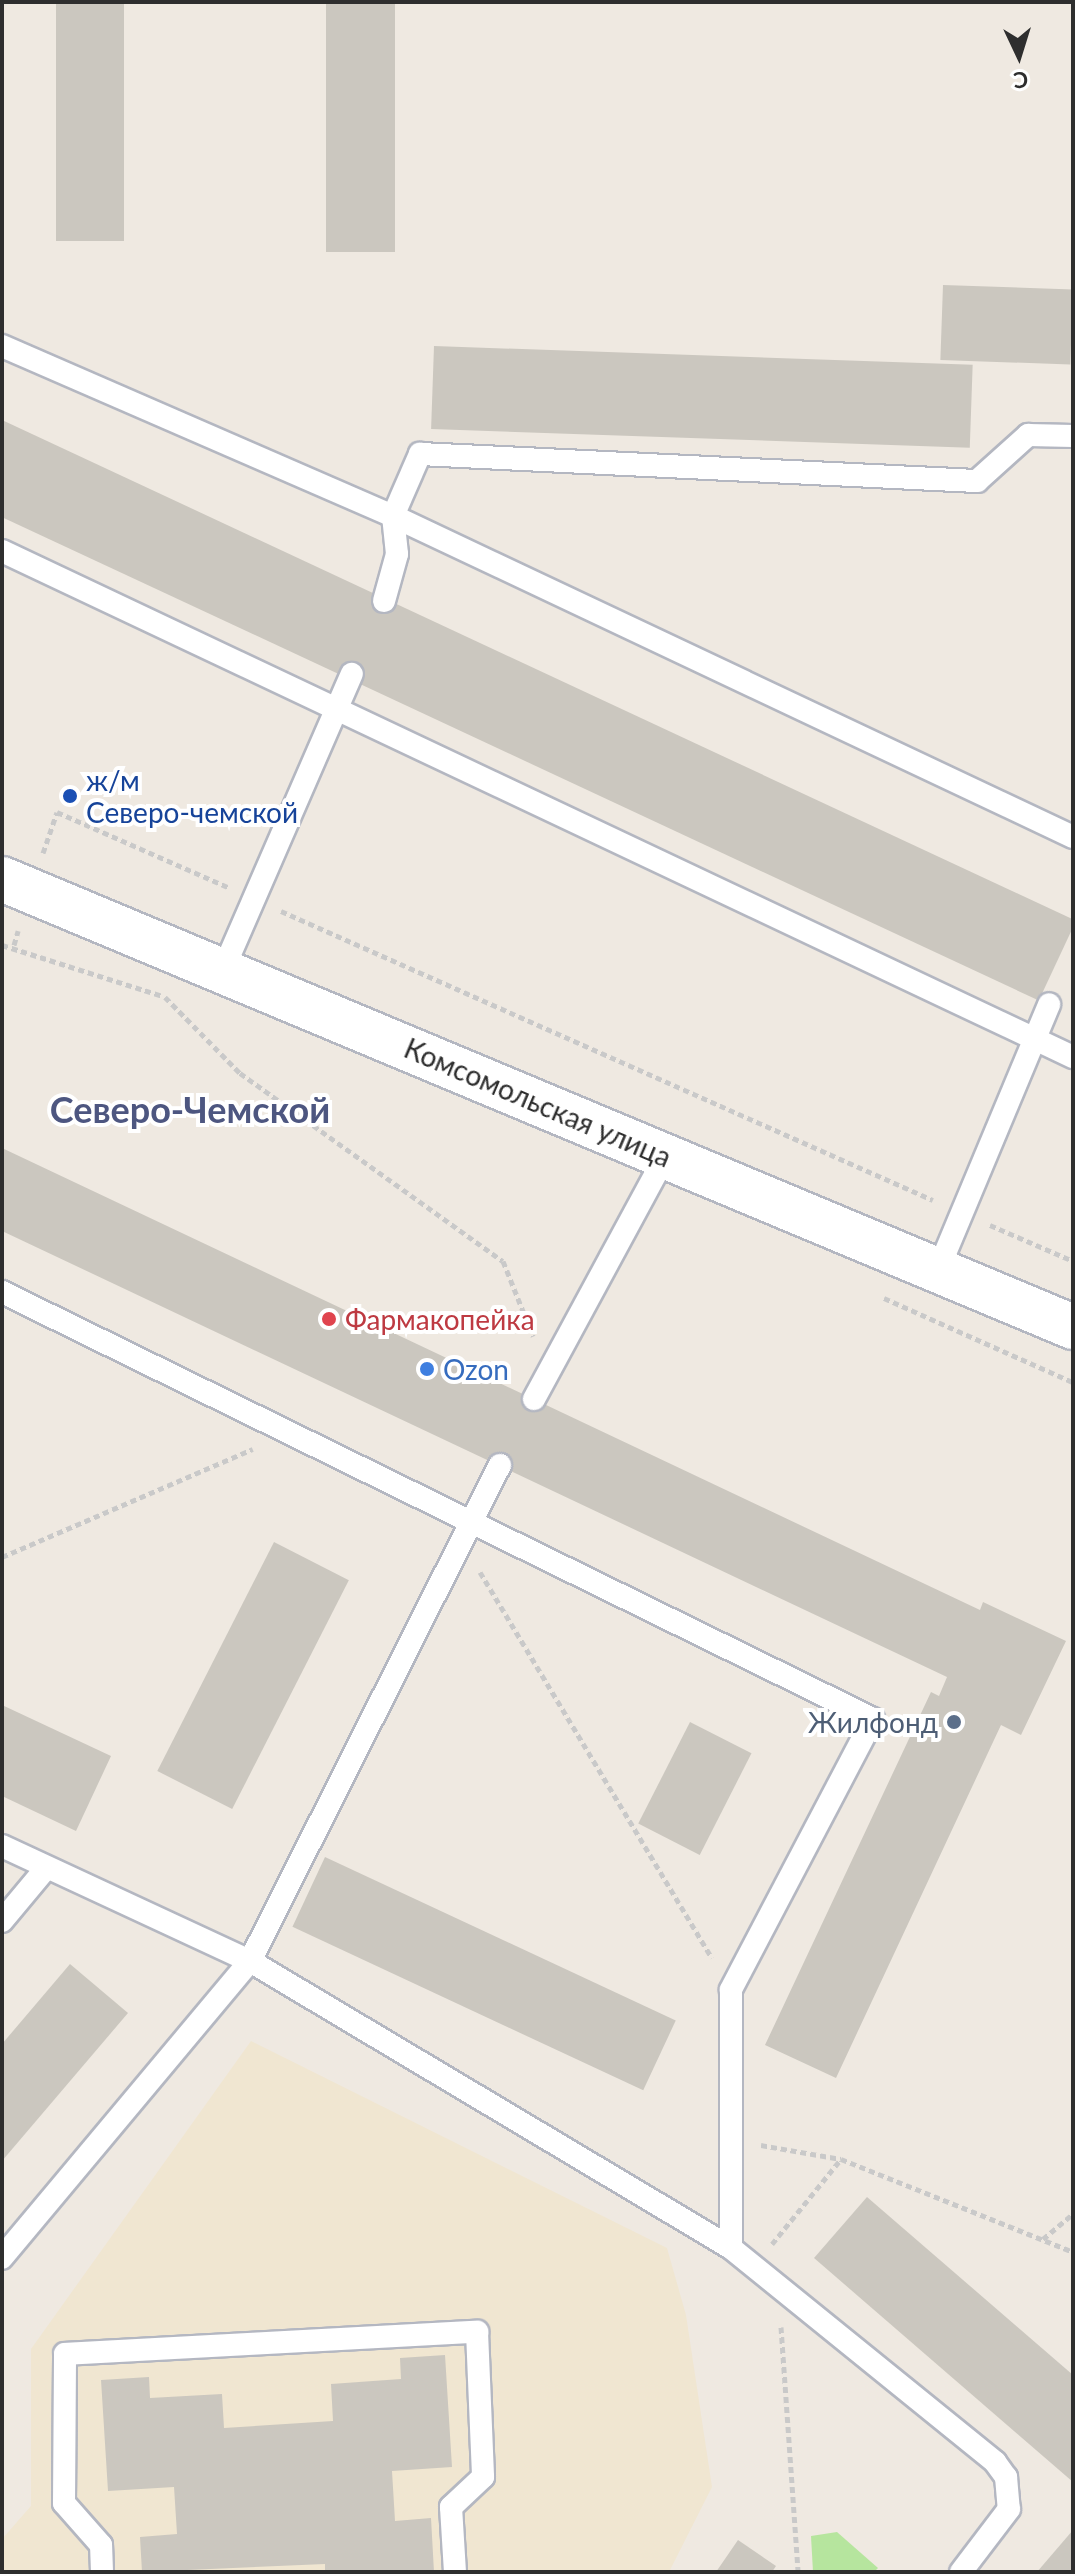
<!DOCTYPE html>
<meta charset="utf-8">
<style>
body{margin:0}
#map{position:relative;width:1075px;height:2574px;overflow:hidden;background:#efe9e1;font-family:Lato,sans-serif}
div>[style]{position:absolute}
.education>*{inset:0;background:#f0e6d1}
.green>*{inset:0;background:#b6e59e}
.building>*{inset:0;background:#cbc7bf;transform-origin:0 0}
.path>*{height:5px;margin-top:-2.5px;transform-origin:0;background:repeating-linear-gradient(90deg,#c9c9c9 0 6px,transparent 0 10px)}
.roads{filter:drop-shadow(2px 0 #b4b7c1) drop-shadow(-2px 0 #b4b7c1) drop-shadow(0 2px #b4b7c1) drop-shadow(0 -2px #b4b7c1)}
.lane>*{height:22px;margin:-11px;padding:0 11px;transform-origin:11px;border-radius:11px;background:#fff}
.secondary>*{height:44px;margin:-22px;padding:0 22px;transform-origin:22px;border-radius:22px;background:#fff}
.dots>*{width:22px;height:22px;translate:-50% -50%;box-sizing:border-box;border:4px solid #fff;border-radius:50%}
span{translate:-50% -50%;white-space:nowrap;text-align:center;line-height:1.15;-webkit-text-stroke:8px #fff;paint-order:stroke}
.transit-label{font-size:28px;color:#164399}
.left{translate:0 -50%;text-align:left}
.street-label{font-size:28px;color:#2e2e2e}
.health-label{font-size:28px;color:#be3a42}
.shop-label{font-size:28px;color:#366cbe}
.service-label{font-size:28px;color:#4e5e75}
.right{translate:-100% -50%;text-align:right}
.district-label{font-size:36px;color:#4d5680;font-weight:700}
.frame{position:absolute;inset:0;border:4px solid #2e2e2e;pointer-events:none}
.north{position:absolute;left:979px;top:16px;width:80px;height:80px;-webkit-text-stroke:6px #fff;paint-order:stroke;rotate:176deg;font-size:22px;font-weight:700;line-height:32px;text-align:center;color:#2e2e2e}
.north::after{content:'';display:block;margin:auto;width:28px;height:36px;background:#2e2e2e;clip-path:polygon(50% 0,100% 100%,50% 72%,0 100%)}
</style>
<div id="map">
<div class="education">
<div style="clip-path:polygon(251px 2041px,667px 2248px,686px 2315px,712px 2487px,669px 2572px,2px 2572px,2px 2539px,31px 2506px,31px 2349px)"></div>
</div>
<div class="green">
<div style="clip-path:polygon(837px 2532px,878px 2568px,874px 2572px,813px 2572px,811px 2536px)"></div>
</div>
<div class="building">
<div style="left:56px;top:2px;width:68px;height:239px"></div>
<div style="left:326px;top:2px;width:69px;height:250px"></div>
<div style="left:943px;top:285px;width:130px;height:75px;rotate:2deg"></div>
<div style="left:434px;top:346px;width:539px;height:83px;rotate:2deg"></div>
<div style="left:2px;top:420px;width:1185px;height:88px;rotate:25deg"></div>
<div style="clip-path:polygon(2px 1148px,980px 1610px,983px 1602px,1066px 1641px,1021px 1735px,1001px 1725px,836px 2078px,765px 2045px,931px 1692px,939px 1696px,947px 1677px,2px 1231px)"></div>
<div style="left:274px;top:1542px;width:84px;height:257px;rotate:27deg"></div>
<div style="clip-path:polygon(2px 1705px,111px 1756px,76px 1831px,2px 1796px)"></div>
<div style="left:690px;top:1722px;width:69px;height:114px;rotate:27deg"></div>
<div style="left:325px;top:1857px;width:387px;height:77px;rotate:25deg"></div>
<div style="clip-path:polygon(70px 1964px,128px 2013px,2px 2161px,2px 2044px)"></div>
<div style="clip-path:polygon(867px 2197px,1073px 2375px,1073px 2482px,814px 2258px)"></div>
<div style="clip-path:polygon(445px 2355px,452px 2467px,392px 2471px,395px 2521px,431px 2518px,434px 2572px,325px 2572px,325px 2564px,142px 2572px,140px 2537px,177px 2534px,174px 2487px,108px 2491px,101px 2380px,149px 2377px,150px 2398px,222px 2394px,224px 2428px,333px 2421px,331px 2384px,401px 2379px,400px 2358px)"></div>
<div style="clip-path:polygon(1073px 2530px,1073px 2572px,1037px 2572px)"></div>
<div style="clip-path:polygon(738px 2540px,776px 2566px,772px 2572px,716px 2572px)"></div>
</div>
<div class="path">
<div style="left:43px;top:853px;width:43px;rotate:-71.1deg"></div>
<div style="left:57px;top:812px;width:187px;rotate:23.7deg"></div>
<div style="left:281px;top:911px;width:713px;rotate:23.91deg"></div>
<div style="left:2px;top:945px;width:169px;rotate:17.6deg"></div>
<div style="left:14px;top:945px;width:15px;rotate:-74deg"></div>
<div style="left:165px;top:997px;width:107px;rotate:45.4deg"></div>
<div style="left:240px;top:1073px;width:323px;rotate:35.6deg"></div>
<div style="left:503px;top:1261px;width:81px;rotate:68.2deg"></div>
<div style="left:990px;top:1225px;width:90px;rotate:23.4deg"></div>
<div style="left:884px;top:1298px;width:207px;rotate:24deg"></div>
<div style="left:2px;top:1557px;width:273px;rotate:-23.3deg"></div>
<div style="left:480px;top:1572px;width:450px;rotate:59deg"></div>
<div style="left:761px;top:2145px;width:81px;rotate:9.9deg"></div>
<div style="left:841px;top:2159px;width:250px;rotate:21.8deg"></div>
<div style="left:1043px;top:2239px;width:39px;rotate:-40deg"></div>
<div style="left:772px;top:2244px;width:109px;rotate:-50.9deg"></div>
<div style="left:781px;top:2327px;width:246px;rotate:86deg"></div>
</div>
<div class="roads">
<div class="lane">
<div style="left:2px;top:346px;width:426px;rotate:23.5deg"></div>
<div style="left:393px;top:516px;width:752px;rotate:25.27deg"></div>
<div style="left:2px;top:551px;width:1185px;rotate:25.29deg"></div>
<div style="left:384px;top:601px;width:49px;rotate:-74.5deg"></div>
<div style="left:397px;top:554px;width:38px;rotate:-96deg"></div>
<div style="left:393px;top:516px;width:68px;rotate:-66.5deg"></div>
<div style="left:420px;top:454px;width:558px;rotate:2.78deg"></div>
<div style="left:977px;top:481px;width:69px;rotate:-42deg"></div>
<div style="left:1028px;top:435px;width:45px;rotate:1.3deg"></div>
<div style="left:223px;top:970px;width:323px;rotate:-66.5deg"></div>
<div style="left:938px;top:1270px;width:288px;rotate:-67.3deg"></div>
<div style="left:2px;top:1292px;width:970px;rotate:26.12deg"></div>
<div style="left:873px;top:1719px;width:306px;rotate:117.7deg"></div>
<div style="left:731px;top:1990px;width:258px;rotate:90deg"></div>
<div style="left:534px;top:1399px;width:277px;rotate:-61.6deg"></div>
<div style="left:500px;top:1465px;width:555px;rotate:116.75deg"></div>
<div style="left:250px;top:1961px;width:560px;rotate:30.82deg"></div>
<div style="left:731px;top:2248px;width:340px;rotate:39deg"></div>
<div style="left:995px;top:2462px;width:19px;rotate:54deg"></div>
<div style="left:1006px;top:2477px;width:32px;rotate:85deg"></div>
<div style="left:1009px;top:2509px;width:79px;rotate:127.3deg"></div>
<div style="left:2px;top:1846px;width:273px;rotate:24.9deg"></div>
<div style="left:250px;top:1961px;width:387px;rotate:129.9deg"></div>
<div style="left:2px;top:1921px;width:70px;rotate:-50.2deg"></div>
<div style="left:102px;top:2572px;width:27px;rotate:-92deg"></div>
<div style="left:101px;top:2545px;width:56px;rotate:-131.4deg"></div>
<div style="left:64px;top:2503px;width:149px;rotate:-89.6deg"></div>
<div style="left:65px;top:2354px;width:413px;rotate:-3.1deg"></div>
<div style="left:477px;top:2332px;width:145px;rotate:87.6deg"></div>
<div style="left:483px;top:2477px;width:44px;rotate:136.8deg"></div>
<div style="left:451px;top:2507px;width:65px;rotate:86.5deg"></div>
</div>
<div class="secondary">
<div style="left:2px;top:879px;width:1161px;rotate:22.7deg"></div>
</div>
</div>
<div class="dots">
<div style="left:70px;top:796px;background:#1a4fb4"></div>
<div style="left:329px;top:1319px;background:#e0444e"></div>
<div style="left:427px;top:1369px;background:#3f7fe0"></div>
<div style="left:954px;top:1722px;background:#5c6f8a"></div>
</div>
<div class="transit-label">
<span class="left" style="left:86px;top:796px">ж/м<br>Северо-чемской</span>
</div>
<div class="street-label">
<span style="left:538px;top:1102px;rotate:23deg">Комсомольская улица</span>
</div>
<div class="health-label">
<span class="left" style="left:345px;top:1319px">Фармакопейка</span>
</div>
<div class="shop-label">
<span class="left" style="left:443px;top:1369px">Ozon</span>
</div>
<div class="service-label">
<span class="right" style="left:938px;top:1722px">Жилфонд</span>
</div>
<div class="district-label">
<span style="left:190px;top:1110px">Северо-Чемской</span>
</div>
<div class="frame"></div>
<div class="north">С</div>
</div>
